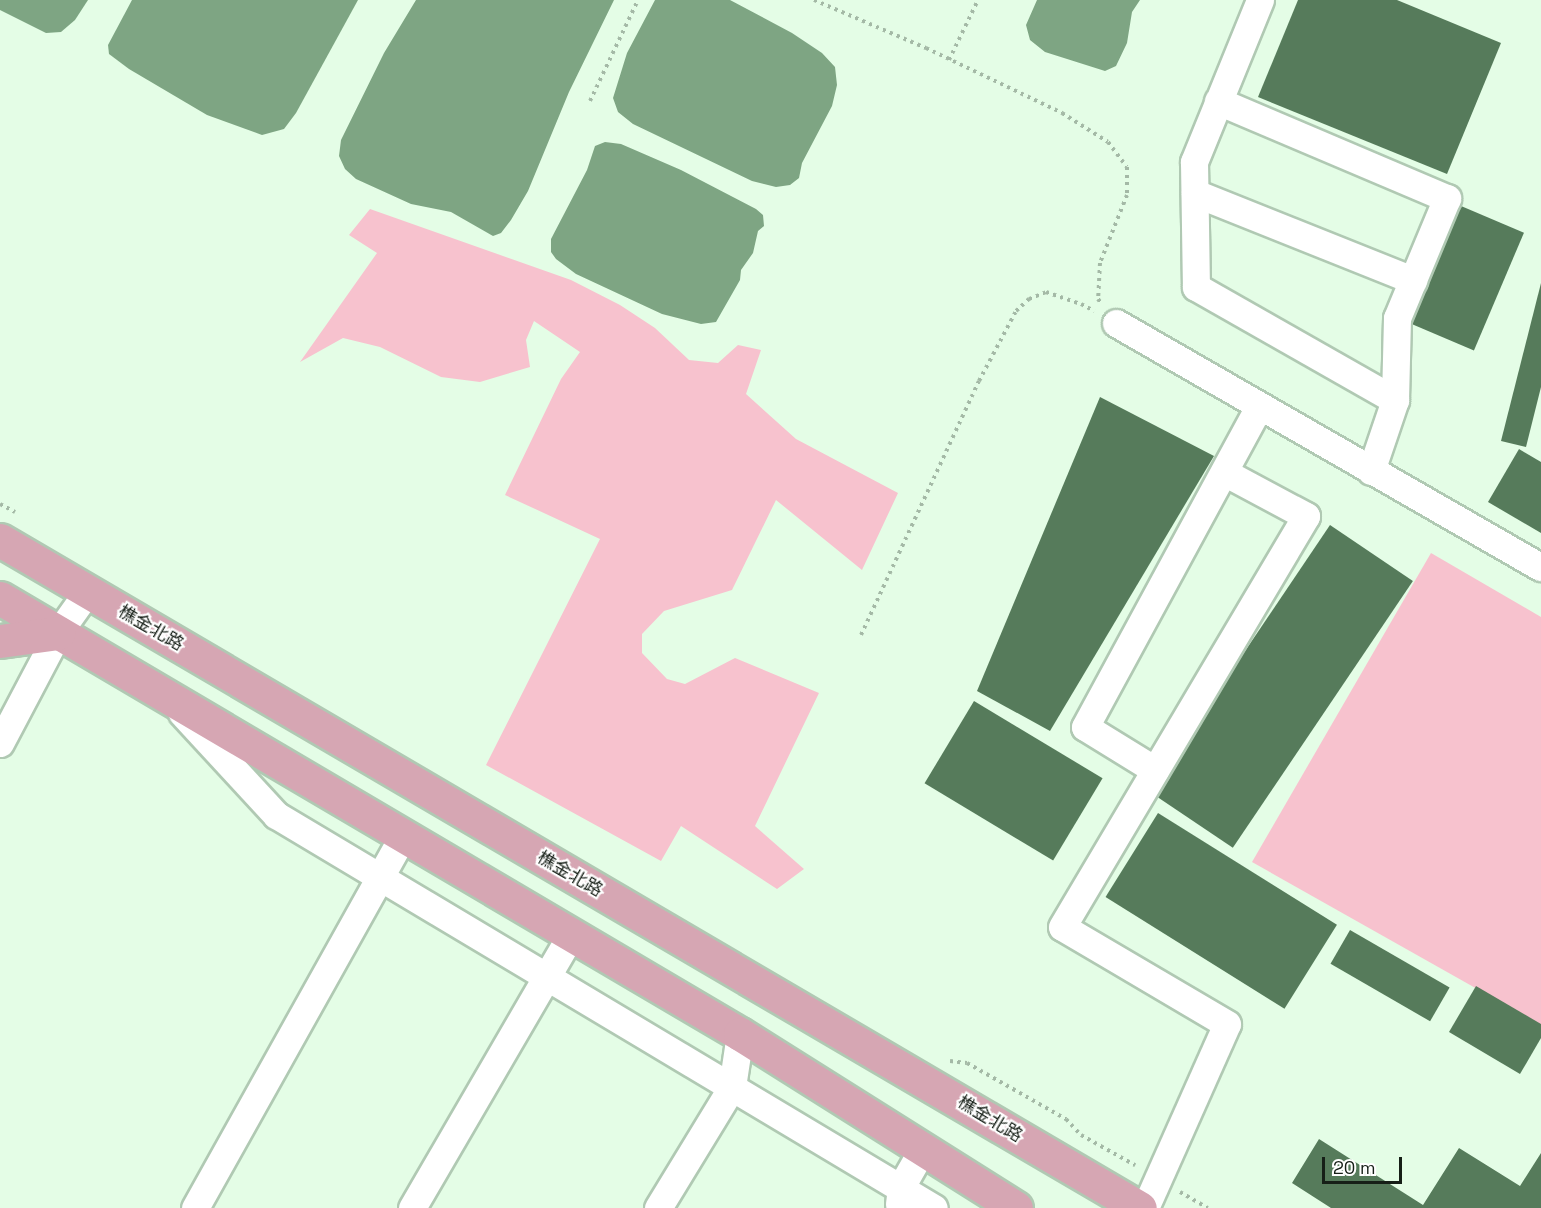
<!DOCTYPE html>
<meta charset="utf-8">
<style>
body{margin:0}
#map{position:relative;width:1541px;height:1208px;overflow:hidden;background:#e4fde6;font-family:"Space Grotesk","Noto Sans SC",sans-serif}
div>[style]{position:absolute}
.green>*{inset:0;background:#f7c2ce}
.water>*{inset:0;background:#7ea583}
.building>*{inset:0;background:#567b5b;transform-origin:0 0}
.path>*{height:4px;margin-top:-2px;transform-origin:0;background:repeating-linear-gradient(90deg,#a4b9a6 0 3px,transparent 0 7.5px)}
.roads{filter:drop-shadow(2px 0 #b0c9b3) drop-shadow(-2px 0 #b0c9b3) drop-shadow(0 2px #b0c9b3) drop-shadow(0 -2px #b0c9b3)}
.minor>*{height:27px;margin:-13.5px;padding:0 13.5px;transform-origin:13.5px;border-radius:13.5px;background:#fff}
.major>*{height:33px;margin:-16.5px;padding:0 16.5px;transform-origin:16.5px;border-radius:16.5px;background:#d6a6b3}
span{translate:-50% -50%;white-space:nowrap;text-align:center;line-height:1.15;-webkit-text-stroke:4.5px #fff;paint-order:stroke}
.street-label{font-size:18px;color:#161f17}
.scale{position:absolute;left:1322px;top:1157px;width:80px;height:27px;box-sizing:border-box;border:3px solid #161f17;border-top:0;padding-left:8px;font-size:18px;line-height:21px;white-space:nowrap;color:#161f17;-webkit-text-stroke:4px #fff;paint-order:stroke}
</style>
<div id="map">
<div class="green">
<div style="clip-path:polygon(370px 209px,571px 280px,620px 305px,655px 328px,689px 360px,718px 363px,738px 345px,761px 350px,746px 394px,796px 439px,898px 493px,862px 570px,776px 500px,732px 590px,664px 611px,642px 634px,642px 653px,667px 679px,685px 684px,735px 658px,819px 693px,755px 826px,804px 869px,777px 889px,681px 826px,661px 861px,486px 765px,600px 539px,505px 495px,561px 379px,580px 352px,534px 321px,526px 340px,530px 367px,480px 382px,441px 377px,380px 347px,343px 338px,300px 362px,377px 253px,349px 235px)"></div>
<div style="clip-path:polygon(1431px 553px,1541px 617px,1541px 1025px,1252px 862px)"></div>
</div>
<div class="water">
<div style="clip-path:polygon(0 0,88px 0,75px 20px,61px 32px,46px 33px,0 10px)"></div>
<div style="clip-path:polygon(132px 0,358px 0,296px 113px,284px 129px,262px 135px,207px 115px,129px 69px,109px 54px,108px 45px)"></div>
<div style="clip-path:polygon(416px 0,614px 0,569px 92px,528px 191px,511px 220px,501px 233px,493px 236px,451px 212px,411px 204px,356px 179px,345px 169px,339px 156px,341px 140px,384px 53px)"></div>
<div style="clip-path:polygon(655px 0,730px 0,792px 33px,822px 53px,835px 67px,837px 85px,832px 106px,802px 163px,799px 178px,790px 185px,776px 187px,752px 181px,633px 124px,618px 112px,613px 98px,627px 53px)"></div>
<div style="clip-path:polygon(1037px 0,1140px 0,1132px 12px,1127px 43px,1116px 66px,1105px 71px,1045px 52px,1030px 40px,1026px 25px)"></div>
<div style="clip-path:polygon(605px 142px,621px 144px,681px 170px,756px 209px,763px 215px,764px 226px,758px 231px,753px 253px,741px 270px,740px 280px,716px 322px,701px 324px,662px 314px,576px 274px,556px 259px,551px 252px,551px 239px,587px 170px,595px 146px)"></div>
</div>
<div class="building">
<div style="clip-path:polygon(1298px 0,1397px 0,1501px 43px,1447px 174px,1258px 97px)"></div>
<div style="left:1454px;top:203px;width:76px;height:128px;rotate:23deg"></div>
<div style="clip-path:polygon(1541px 283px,1541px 387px,1526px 447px,1501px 441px)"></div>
<div style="clip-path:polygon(1100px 397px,1214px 456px,1050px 731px,977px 691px)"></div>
<div style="clip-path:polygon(1519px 449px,1541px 462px,1541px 533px,1488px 502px)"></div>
<div style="left:1330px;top:525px;width:100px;height:322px;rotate:34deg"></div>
<div style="left:974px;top:701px;width:150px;height:96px;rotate:31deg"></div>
<div style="left:1158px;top:813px;width:211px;height:99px;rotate:32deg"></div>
<div style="left:1350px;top:930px;width:115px;height:39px;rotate:30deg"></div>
<div style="clip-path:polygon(1476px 986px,1541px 1024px,1541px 1038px,1520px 1074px,1449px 1032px)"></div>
<div style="clip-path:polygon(1319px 1139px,1423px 1205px,1459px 1148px,1520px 1186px,1541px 1153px,1541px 1208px,1331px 1208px,1292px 1183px)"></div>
</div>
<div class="path">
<div style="left:814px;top:0;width:122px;rotate:23.2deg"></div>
<div style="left:926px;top:48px;width:151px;rotate:25.5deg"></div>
<div style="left:1062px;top:113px;width:54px;rotate:32.2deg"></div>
<div style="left:1108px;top:142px;width:31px;rotate:53deg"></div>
<div style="left:1127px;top:167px;width:28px;rotate:90deg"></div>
<div style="left:1127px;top:195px;width:73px;rotate:111.7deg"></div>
<div style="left:1100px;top:263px;width:36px;rotate:93deg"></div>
<div style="left:1098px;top:299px;width:5px;rotate:53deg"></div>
<div style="left:949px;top:60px;width:67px;rotate:-64.2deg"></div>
<div style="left:590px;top:101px;width:112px;rotate:-64.6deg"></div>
<div style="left:0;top:504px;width:17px;rotate:28deg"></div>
<div style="left:861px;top:635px;width:280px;rotate:-65.1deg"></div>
<div style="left:979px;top:381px;width:79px;rotate:-62.1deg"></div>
<div style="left:1016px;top:311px;width:18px;rotate:-43deg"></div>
<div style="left:1029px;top:299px;width:18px;rotate:-22deg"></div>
<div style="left:1046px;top:292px;width:37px;rotate:19deg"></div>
<div style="left:1081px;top:304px;width:15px;rotate:28deg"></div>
<div style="left:950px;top:1061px;width:17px;rotate:7deg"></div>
<div style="left:967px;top:1063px;width:114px;rotate:29.5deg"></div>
<div style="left:1066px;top:1119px;width:22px;rotate:47deg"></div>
<div style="left:1081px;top:1135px;width:62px;rotate:29.1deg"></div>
<div style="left:1180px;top:1192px;width:32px;rotate:30deg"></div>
</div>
<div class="roads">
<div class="minor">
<div style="left:1260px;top:0;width:175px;rotate:112.2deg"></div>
<div style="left:1194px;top:162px;width:125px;rotate:89.1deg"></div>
<div style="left:1196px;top:287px;width:229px;rotate:29.6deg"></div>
<div style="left:1218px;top:101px;width:249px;rotate:23deg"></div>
<div style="left:1447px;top:198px;width:130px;rotate:112.6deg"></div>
<div style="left:1397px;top:318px;width:82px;rotate:91.4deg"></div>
<div style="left:1395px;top:400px;width:75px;rotate:108.7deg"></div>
<div style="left:1195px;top:193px;width:235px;rotate:21.8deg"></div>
<div style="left:1116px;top:323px;width:490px;rotate:29.9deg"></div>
<div style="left:182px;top:713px;width:139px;rotate:47.3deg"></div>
<div style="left:276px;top:815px;width:766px;rotate:30.85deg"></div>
<div style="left:0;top:743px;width:124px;rotate:-62.2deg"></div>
<div style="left:58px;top:633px;width:52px;rotate:-54.5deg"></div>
<div style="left:1155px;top:770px;width:82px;rotate:-148.4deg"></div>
<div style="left:1085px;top:727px;width:364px;rotate:-61.5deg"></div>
<div style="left:899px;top:1204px;width:17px;rotate:-83deg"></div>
<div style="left:901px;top:1187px;width:43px;rotate:-60.4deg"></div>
<div style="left:195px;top:1208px;width:426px;rotate:-60.8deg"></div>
<div style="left:412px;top:1208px;width:316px;rotate:-59.8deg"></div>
<div style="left:658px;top:1208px;width:142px;rotate:-58.6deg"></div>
<div style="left:732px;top:1087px;width:54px;rotate:-81.4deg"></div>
<div style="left:1145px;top:1208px;width:201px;rotate:-66deg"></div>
<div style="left:1227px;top:1024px;width:191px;rotate:-149.5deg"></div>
<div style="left:1062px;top:927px;width:478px;rotate:-59.3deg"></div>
<div style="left:1306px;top:516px;width:93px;rotate:-151.8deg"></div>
</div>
<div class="major">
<div style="left:0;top:540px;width:1321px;rotate:30.37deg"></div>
<div style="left:0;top:598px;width:859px;rotate:30.51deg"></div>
<div style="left:740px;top:1034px;width:326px;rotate:32.2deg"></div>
<div style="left:0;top:641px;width:59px;rotate:-7.9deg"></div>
</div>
</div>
<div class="street-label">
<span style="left:151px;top:628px;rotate:30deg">樵金北路</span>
<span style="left:570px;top:874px;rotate:30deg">樵金北路</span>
<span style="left:990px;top:1119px;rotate:31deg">樵金北路</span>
</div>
<div class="scale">20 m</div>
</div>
